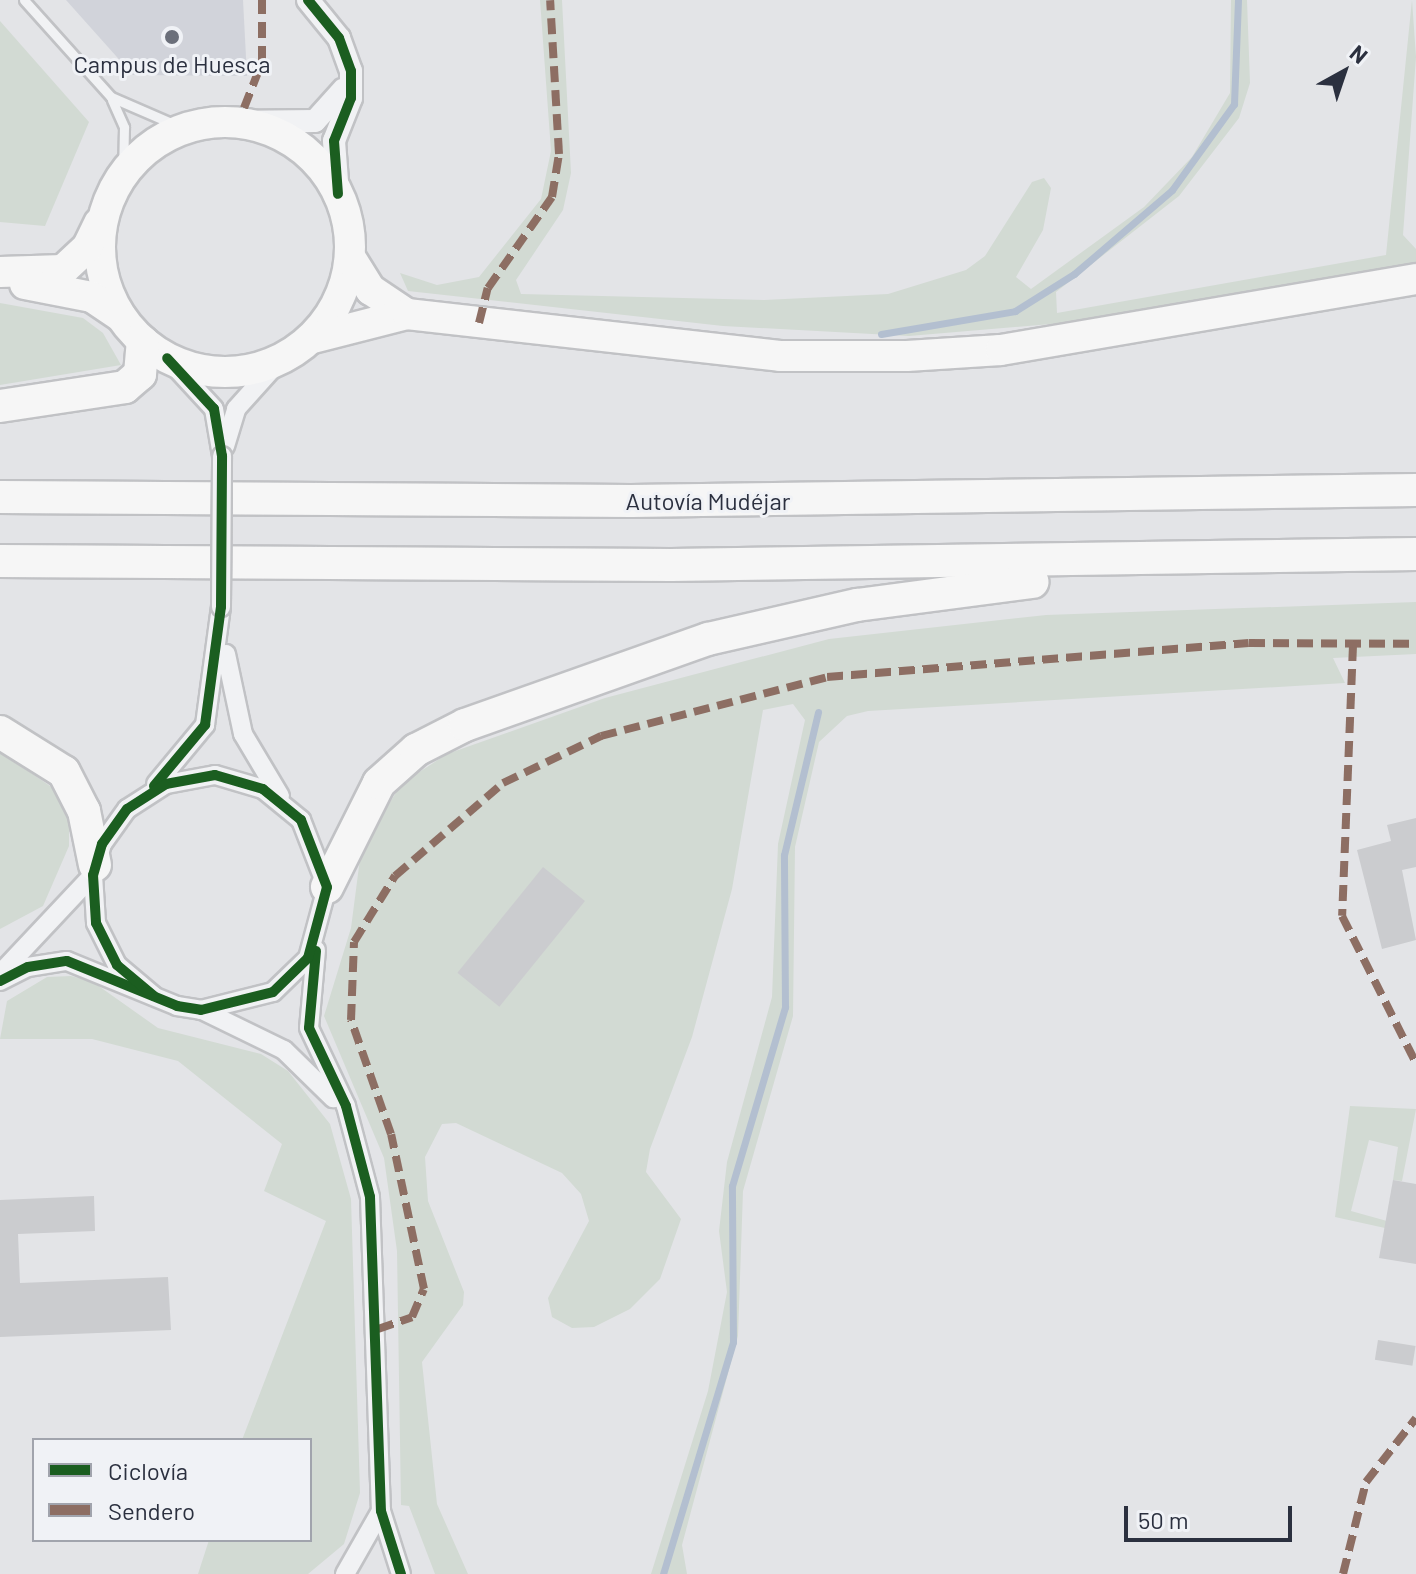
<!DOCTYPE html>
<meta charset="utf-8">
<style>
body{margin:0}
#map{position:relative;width:1416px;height:1574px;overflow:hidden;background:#e3e4e7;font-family:Barlow,sans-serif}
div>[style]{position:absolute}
.built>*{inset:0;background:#d1d3da}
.green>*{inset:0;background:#d2dad3}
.stream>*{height:7px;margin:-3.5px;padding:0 3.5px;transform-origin:3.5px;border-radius:3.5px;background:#b3bfd0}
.building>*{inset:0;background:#cbcccf;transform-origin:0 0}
.roads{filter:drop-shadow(2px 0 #c1c2c5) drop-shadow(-2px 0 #c1c2c5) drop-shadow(0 2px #c1c2c5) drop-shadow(0 -2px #c1c2c5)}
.service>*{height:9px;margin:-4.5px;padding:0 4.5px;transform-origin:4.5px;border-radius:4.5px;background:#f1f2f4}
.minor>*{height:18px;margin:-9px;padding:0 9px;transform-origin:9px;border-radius:9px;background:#f1f2f4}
.tertiary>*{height:22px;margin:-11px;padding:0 11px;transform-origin:11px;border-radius:11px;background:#f1f2f4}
.trunk>*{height:30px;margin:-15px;padding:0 15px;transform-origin:15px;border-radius:15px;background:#f6f6f6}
.trunk>.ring{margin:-15px;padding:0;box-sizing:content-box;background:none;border:30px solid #f6f6f6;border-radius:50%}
.motorway>*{height:32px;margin:-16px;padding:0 16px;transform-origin:16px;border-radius:16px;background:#f6f6f6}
.bridges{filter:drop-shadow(2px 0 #c1c2c5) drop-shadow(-2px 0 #c1c2c5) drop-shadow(0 2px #c1c2c5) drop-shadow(0 -2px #c1c2c5)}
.minor-bridge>*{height:18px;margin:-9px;padding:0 9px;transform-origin:9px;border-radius:9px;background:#f1f2f4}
.quiet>*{height:8px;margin-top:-4px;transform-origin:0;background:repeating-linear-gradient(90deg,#8d6e63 0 16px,transparent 0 24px)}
.cycleway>*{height:10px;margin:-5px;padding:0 5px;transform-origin:5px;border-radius:5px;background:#1b5e20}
.dots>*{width:22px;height:22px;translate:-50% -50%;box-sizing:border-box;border:4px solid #f0f2f6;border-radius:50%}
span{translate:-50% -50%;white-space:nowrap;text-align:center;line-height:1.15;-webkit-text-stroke:6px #f0f2f6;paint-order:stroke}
.poi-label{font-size:24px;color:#2b303f}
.street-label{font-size:24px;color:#2b303f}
.legend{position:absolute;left:32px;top:1438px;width:280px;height:104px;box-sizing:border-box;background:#f0f2f6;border:2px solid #a1a4ad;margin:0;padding:10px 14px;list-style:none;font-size:24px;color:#2b303f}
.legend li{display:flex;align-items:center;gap:16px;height:40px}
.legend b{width:40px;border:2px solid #a1a4ad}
.north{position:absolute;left:1304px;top:32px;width:80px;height:80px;-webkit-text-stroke:6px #f0f2f6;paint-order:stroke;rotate:40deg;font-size:22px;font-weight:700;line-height:32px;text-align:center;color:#2b303f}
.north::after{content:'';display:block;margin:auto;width:28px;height:36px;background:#2b303f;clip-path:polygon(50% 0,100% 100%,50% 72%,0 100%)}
.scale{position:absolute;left:1124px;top:1506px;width:168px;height:36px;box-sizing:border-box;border:4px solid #2b303f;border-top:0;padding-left:10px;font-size:24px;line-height:28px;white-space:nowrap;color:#2b303f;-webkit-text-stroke:6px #f0f2f6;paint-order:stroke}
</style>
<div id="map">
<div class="built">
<div style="clip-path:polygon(66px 0,243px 0,247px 76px,133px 75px)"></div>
</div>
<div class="green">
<div style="clip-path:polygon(540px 0,562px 0,571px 173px,563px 210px,516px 280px,521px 294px,764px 300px,888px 294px,966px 270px,985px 256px,1032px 182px,1044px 178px,1051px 188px,1043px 230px,1016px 277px,1031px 289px,1144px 207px,1192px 157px,1230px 93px,1231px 0,1247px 0,1250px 83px,1239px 118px,1179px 196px,1056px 292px,1057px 313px,1386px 255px,1412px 0,1416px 57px,1403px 235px,1416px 249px,1416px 263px,1075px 322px,909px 336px,723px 326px,408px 291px,400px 273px,437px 285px,479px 277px,541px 199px,551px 151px)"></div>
<div style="clip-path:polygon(0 21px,89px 122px,45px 226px,0 222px)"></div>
<div style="clip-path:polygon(0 303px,83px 318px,103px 333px,121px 365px,0 385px)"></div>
<div style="clip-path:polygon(1416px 602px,1416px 654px,1333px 658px,1345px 683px,868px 711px,847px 716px,819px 742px,795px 847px,793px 1016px,743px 1191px,738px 1336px,682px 1545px,687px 1574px,651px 1574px,708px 1391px,727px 1292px,719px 1231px,727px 1162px,772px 997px,778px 844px,805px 720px,793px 704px,763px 710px,732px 889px,692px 1037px,650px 1149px,646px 1172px,681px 1219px,660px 1279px,630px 1309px,594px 1327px,572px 1328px,552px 1317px,548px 1298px,589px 1221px,581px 1194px,562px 1173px,456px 1123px,442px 1124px,425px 1157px,428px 1201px,464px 1292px,463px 1305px,422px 1362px,437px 1504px,468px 1574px,435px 1574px,409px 1506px,401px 1505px,397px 1251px,384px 1158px,324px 1016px,351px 928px,361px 851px,401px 784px,447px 754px,605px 698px,829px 639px,1046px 615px)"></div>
<div style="clip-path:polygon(0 752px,53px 788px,69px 817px,69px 846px,43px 906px,0 929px)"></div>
<div style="clip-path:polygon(71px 976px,93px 982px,158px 1028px,261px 1054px,288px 1071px,330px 1124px,351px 1199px,360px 1493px,344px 1544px,308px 1574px,198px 1574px,209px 1540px,310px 1540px,310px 1440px,242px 1440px,326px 1221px,264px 1191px,282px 1144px,178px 1061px,92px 1039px,0 1039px,7px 1001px,47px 977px)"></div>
<div style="clip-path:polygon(1350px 1106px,1416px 1109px,1402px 1181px,1393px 1180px,1398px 1147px,1369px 1140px,1351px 1211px,1387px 1221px,1385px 1228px,1335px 1217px)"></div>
</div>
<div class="stream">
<div style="left:881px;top:334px;width:136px;rotate:-9.7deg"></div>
<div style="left:1015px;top:311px;width:70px;rotate:-32.1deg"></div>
<div style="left:1074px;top:274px;width:129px;rotate:-40.6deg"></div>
<div style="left:1172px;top:190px;width:106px;rotate:-54.2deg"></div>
<div style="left:1234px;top:104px;width:104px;rotate:-87.8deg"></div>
<div style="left:663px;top:1574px;width:242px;rotate:-73.2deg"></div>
<div style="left:733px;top:1342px;width:156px;rotate:-90.4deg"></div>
<div style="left:732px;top:1186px;width:187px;rotate:-73.5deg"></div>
<div style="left:785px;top:1007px;width:152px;rotate:-90.4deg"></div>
<div style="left:784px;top:855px;width:147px;rotate:-76.6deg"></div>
</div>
<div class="building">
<div style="clip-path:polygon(1416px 818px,1416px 867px,1402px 870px,1416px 940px,1382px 949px,1357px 850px,1391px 841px,1387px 825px)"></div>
<div style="left:543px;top:867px;width:54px;height:136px;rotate:39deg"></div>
<div style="clip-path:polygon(1393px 1180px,1416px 1184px,1416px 1264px,1379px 1258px)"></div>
<div style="clip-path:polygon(94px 1196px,95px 1231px,18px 1234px,20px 1283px,168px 1277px,171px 1330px,0 1337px,0 1200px)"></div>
<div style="left:1378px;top:1340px;width:38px;height:20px;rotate:9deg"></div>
</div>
<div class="roads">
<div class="service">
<div style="left:24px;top:0;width:130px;rotate:48.1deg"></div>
<div style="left:111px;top:97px;width:81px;rotate:23.4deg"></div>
<div style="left:112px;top:100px;width:30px;rotate:66deg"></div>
<div style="left:124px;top:127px;width:47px;rotate:91.2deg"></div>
</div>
<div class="minor">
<div style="left:167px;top:358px;width:69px;rotate:47.3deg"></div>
<div style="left:214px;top:409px;width:48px;rotate:80.3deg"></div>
<div style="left:225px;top:446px;width:39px;rotate:-73deg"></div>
<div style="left:236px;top:409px;width:66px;rotate:-48.1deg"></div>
<div style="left:226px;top:654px;width:82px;rotate:78deg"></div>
<div style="left:243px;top:734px;width:72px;rotate:59.2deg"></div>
<div style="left:156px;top:784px;width:77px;rotate:-50.3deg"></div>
<div style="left:205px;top:725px;width:119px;rotate:-82.3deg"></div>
<div style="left:316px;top:950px;width:78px;rotate:95.1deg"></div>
<div style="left:309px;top:1028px;width:86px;rotate:64.6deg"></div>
<div style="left:346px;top:1106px;width:94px;rotate:75.2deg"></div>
<div style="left:370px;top:1197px;width:314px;rotate:88deg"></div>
<div style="left:381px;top:1511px;width:66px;rotate:72.4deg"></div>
<div style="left:0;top:974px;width:136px;rotate:-46.8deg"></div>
<div style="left:0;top:981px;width:31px;rotate:-27deg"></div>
<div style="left:28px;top:967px;width:39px;rotate:-9deg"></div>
<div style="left:67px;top:961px;width:119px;rotate:22.2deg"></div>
<div style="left:177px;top:1006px;width:24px;rotate:9deg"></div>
<div style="left:201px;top:1010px;width:74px;rotate:-14deg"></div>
<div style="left:273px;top:992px;width:49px;rotate:-44.2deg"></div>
<div style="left:308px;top:958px;width:73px;rotate:-75deg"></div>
<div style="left:327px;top:887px;width:72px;rotate:-111.2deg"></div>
<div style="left:301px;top:820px;width:49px;rotate:-140.8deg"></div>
<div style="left:263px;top:789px;width:50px;rotate:-163.7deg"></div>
<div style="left:215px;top:775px;width:50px;rotate:169.6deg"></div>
<div style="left:166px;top:784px;width:46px;rotate:147.3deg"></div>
<div style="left:127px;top:809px;width:43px;rotate:125.5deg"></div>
<div style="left:102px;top:844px;width:32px;rotate:106deg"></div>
<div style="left:93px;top:875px;width:48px;rotate:86.4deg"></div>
<div style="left:96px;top:923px;width:47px;rotate:63.4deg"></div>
<div style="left:117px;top:965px;width:48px;rotate:40deg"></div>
<div style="left:204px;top:1011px;width:89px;rotate:26deg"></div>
<div style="left:284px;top:1050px;width:69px;rotate:44.4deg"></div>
<div style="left:345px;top:1574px;width:73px;rotate:-60.3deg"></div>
</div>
<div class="tertiary">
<div style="left:308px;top:0;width:49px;rotate:50.8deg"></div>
<div style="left:339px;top:38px;width:35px;rotate:70deg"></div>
<div style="left:351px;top:71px;width:27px;rotate:90deg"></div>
<div style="left:351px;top:98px;width:46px;rotate:111.6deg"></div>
<div style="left:334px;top:141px;width:53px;rotate:85.7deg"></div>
<div style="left:227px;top:122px;width:88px;rotate:-0.7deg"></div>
<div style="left:315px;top:121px;width:42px;rotate:-47.9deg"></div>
</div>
<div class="trunk">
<div class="ring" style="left:100px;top:122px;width:220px;height:220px"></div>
<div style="left:350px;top:257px;width:39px;rotate:58deg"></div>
<div style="left:371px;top:290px;width:43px;rotate:33.7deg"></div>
<div style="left:0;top:272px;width:63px;rotate:-1.8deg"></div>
<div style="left:63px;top:270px;width:33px;rotate:-43deg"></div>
<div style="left:87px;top:248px;width:28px;rotate:-64deg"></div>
<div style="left:25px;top:284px;width:68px;rotate:11deg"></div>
<div style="left:92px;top:297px;width:34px;rotate:34deg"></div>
<div style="left:313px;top:338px;width:97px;rotate:-14.3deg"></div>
<div style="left:407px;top:314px;width:375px;rotate:6.4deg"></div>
<div style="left:780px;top:356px;width:127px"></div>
<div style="left:907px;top:356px;width:94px;rotate:-3.7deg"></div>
<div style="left:1001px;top:350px;width:421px;rotate:-9.7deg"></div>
</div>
<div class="motorway">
<div style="left:0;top:406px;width:126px;rotate:-8.6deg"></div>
<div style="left:125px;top:387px;width:20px;rotate:-41deg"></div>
<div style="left:140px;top:374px;width:32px;rotate:-85deg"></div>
<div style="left:0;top:497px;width:631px;rotate:0.36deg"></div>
<div style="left:631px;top:501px;width:785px;rotate:-0.8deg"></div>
<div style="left:0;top:561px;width:671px;rotate:0.34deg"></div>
<div style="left:671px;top:565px;width:745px;rotate:-0.85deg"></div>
<div style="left:0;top:732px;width:75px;rotate:32deg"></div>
<div style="left:64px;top:772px;width:44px;rotate:62.9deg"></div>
<div style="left:84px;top:811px;width:55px;rotate:78.5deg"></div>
<div style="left:327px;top:887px;width:116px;rotate:-63.4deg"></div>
<div style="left:379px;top:783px;width:50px;rotate:-41.7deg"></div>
<div style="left:416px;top:750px;width:55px;rotate:-27deg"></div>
<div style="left:465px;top:725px;width:258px;rotate:-19.5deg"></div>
<div style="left:708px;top:639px;width:153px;rotate:-12.9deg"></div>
<div style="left:857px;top:605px;width:177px;rotate:-7.5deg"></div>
</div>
</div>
<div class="bridges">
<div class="minor-bridge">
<div style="left:221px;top:607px;width:151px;rotate:-89.6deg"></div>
</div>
</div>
<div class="quiet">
<div style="left:244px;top:108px;width:49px;rotate:-68.6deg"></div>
<div style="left:262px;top:62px;width:62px;rotate:-90deg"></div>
<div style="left:479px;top:323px;width:36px;rotate:-76deg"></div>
<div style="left:488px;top:288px;width:111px;rotate:-54.9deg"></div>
<div style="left:552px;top:197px;width:44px;rotate:-80.8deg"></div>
<div style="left:559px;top:154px;width:154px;rotate:-93.3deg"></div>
<div style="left:1353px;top:645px;width:271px;rotate:92.3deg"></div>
<div style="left:1342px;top:916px;width:165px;rotate:63.3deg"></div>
<div style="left:378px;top:1329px;width:36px;rotate:-19deg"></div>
<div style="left:412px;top:1317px;width:30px;rotate:-67deg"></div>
<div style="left:424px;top:1289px;width:158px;rotate:-102deg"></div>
<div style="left:391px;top:1134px;width:121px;rotate:-109.3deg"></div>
<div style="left:351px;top:1020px;width:78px;rotate:-87.8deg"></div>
<div style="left:354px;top:942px;width:78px;rotate:-58.2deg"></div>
<div style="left:395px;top:876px;width:143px;rotate:-40.7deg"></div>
<div style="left:503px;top:783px;width:109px;rotate:-25.6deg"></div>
<div style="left:601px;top:736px;width:234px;rotate:-14.6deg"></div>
<div style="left:827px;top:677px;width:423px;rotate:-4.6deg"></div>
<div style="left:1249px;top:643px;width:167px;rotate:0.3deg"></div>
<div style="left:1343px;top:1574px;width:95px;rotate:-76deg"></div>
<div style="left:1366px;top:1482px;width:81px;rotate:-52deg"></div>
</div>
<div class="cycleway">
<div style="left:308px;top:0;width:49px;rotate:50.8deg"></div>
<div style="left:339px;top:38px;width:35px;rotate:70deg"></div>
<div style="left:351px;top:71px;width:27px;rotate:90deg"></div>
<div style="left:351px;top:98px;width:46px;rotate:111.6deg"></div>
<div style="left:334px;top:141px;width:53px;rotate:85.7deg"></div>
<div style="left:154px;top:786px;width:80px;rotate:-50.1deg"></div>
<div style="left:205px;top:725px;width:119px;rotate:-82.3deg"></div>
<div style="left:221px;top:607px;width:151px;rotate:-89.6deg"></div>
<div style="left:222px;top:456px;width:48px;rotate:-99.7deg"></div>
<div style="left:214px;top:409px;width:69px;rotate:-132.7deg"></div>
<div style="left:316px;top:951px;width:77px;rotate:95.2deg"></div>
<div style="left:309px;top:1028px;width:86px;rotate:64.6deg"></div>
<div style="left:346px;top:1106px;width:94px;rotate:75.2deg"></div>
<div style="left:370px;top:1197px;width:314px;rotate:88deg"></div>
<div style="left:381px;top:1511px;width:66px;rotate:72.4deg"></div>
<div style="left:0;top:981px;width:31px;rotate:-27deg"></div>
<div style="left:28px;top:967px;width:39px;rotate:-9deg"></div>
<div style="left:67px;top:961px;width:119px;rotate:22.2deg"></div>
<div style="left:177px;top:1006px;width:24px;rotate:9deg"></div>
<div style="left:201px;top:1010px;width:74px;rotate:-14deg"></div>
<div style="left:273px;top:992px;width:49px;rotate:-44.2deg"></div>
<div style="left:308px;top:958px;width:73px;rotate:-75deg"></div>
<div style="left:327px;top:887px;width:72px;rotate:-111.2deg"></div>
<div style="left:301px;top:820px;width:49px;rotate:-140.8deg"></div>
<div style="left:263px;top:789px;width:50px;rotate:-163.7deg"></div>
<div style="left:215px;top:775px;width:50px;rotate:169.6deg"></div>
<div style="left:166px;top:784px;width:46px;rotate:147.3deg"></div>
<div style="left:127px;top:809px;width:43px;rotate:125.5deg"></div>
<div style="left:102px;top:844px;width:32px;rotate:106deg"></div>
<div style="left:93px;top:875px;width:48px;rotate:86.4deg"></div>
<div style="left:96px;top:923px;width:47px;rotate:63.4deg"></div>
<div style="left:117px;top:965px;width:48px;rotate:40deg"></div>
</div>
<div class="dots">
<div style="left:172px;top:37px;background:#6b6f7a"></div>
</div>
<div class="poi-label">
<span style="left:172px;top:64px">Campus de Huesca</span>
</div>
<div class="street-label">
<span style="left:708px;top:501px">Autovía Mudéjar</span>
</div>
<ul class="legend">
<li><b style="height:10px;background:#1b5e20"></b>Ciclovía</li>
<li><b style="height:10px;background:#8d6e63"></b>Sendero</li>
</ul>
<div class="north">N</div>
<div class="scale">50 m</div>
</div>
